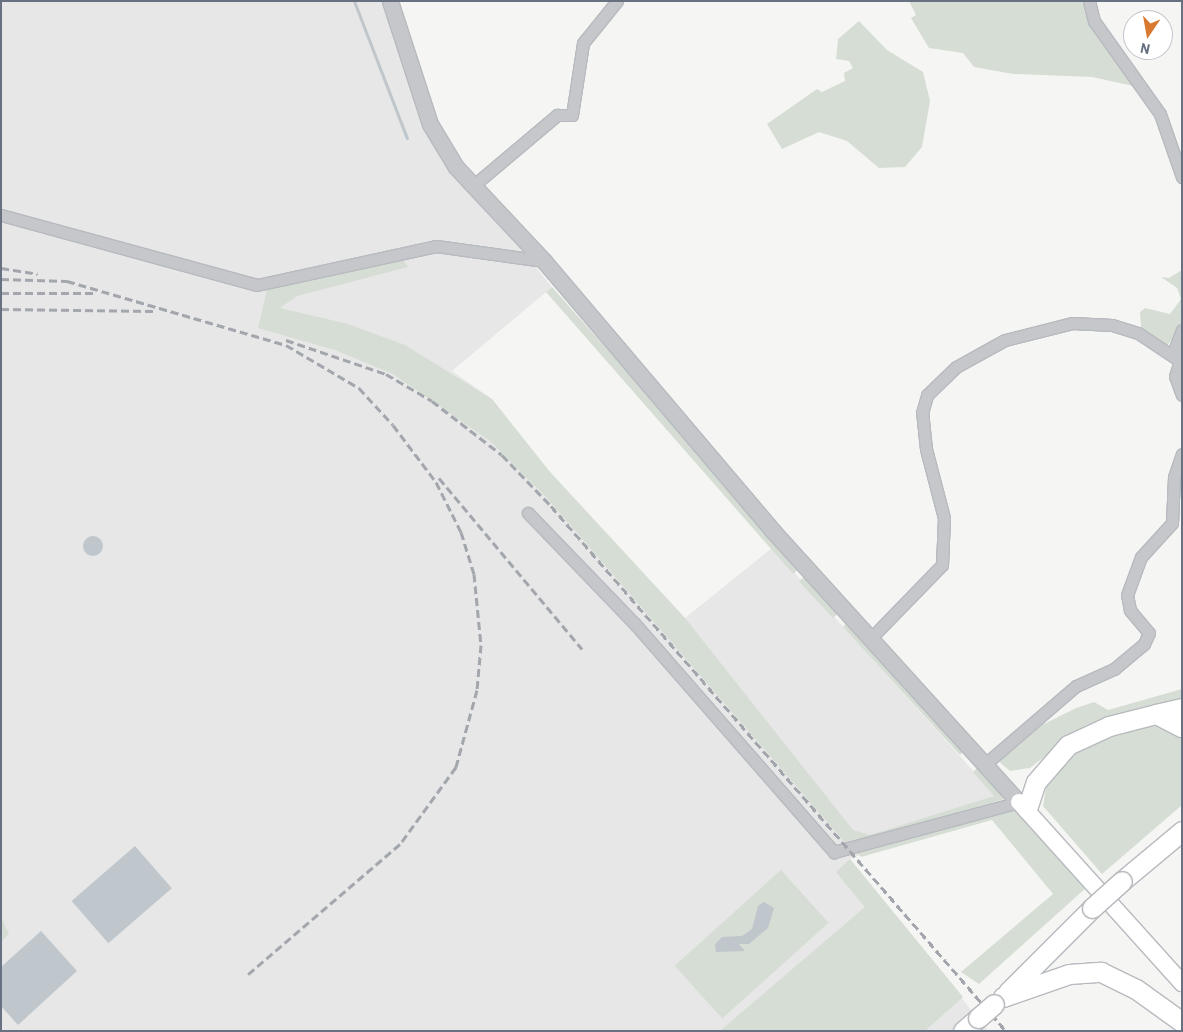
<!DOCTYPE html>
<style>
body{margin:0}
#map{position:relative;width:1183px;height:1032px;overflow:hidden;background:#f5f6f3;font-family:Barlow,sans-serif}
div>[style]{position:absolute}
.built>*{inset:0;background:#e6e7e6}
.green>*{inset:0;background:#d6ddd4;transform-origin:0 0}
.water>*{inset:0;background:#bfc6cc;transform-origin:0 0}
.round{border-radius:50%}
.stream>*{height:3px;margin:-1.5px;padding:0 1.5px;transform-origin:1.5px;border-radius:1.5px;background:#bfc6cc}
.roads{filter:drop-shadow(1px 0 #b7babf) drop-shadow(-1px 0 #b7babf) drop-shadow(0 1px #b7babf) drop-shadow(0 -1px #b7babf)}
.minor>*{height:11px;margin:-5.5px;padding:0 5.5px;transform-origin:5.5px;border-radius:5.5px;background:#c5c7cb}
.tertiary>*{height:15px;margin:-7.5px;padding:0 7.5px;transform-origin:7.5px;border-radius:7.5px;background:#c5c7cb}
.secondary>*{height:16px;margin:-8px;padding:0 8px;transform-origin:8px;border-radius:8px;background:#fff}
.trunk>*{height:19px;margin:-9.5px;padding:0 9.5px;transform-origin:9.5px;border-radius:9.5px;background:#fff}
.rail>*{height:3px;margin-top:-1.5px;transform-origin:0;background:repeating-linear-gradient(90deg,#a3a7ad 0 8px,transparent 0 12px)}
.bridges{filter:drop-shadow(1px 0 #b5b7bb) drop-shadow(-1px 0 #b5b7bb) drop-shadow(0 1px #b5b7bb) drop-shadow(0 -1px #b5b7bb)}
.trunk-bridge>*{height:19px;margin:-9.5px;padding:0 9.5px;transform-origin:9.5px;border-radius:9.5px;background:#fff}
span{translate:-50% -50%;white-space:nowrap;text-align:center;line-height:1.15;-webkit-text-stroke:5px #fff;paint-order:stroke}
.frame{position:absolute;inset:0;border:2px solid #677182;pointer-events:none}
.north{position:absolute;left:1123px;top:10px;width:50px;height:50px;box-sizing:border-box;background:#fff;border:1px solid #c2c6cd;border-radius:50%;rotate:192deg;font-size:14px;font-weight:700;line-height:20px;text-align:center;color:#677182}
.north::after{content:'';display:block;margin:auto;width:18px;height:22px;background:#d97930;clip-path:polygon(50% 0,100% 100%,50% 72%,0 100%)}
</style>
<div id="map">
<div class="built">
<div style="clip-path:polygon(1px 1px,381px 1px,436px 146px,552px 287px,452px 371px,492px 399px,550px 472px,685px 618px,772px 548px,995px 795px,850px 859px,988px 1031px,1px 1031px)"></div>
</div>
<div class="green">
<div style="clip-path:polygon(909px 1px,1087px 1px,1138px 87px,1092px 77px,1013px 74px,974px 67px,963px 53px,929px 48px,911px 18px,916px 15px)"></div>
<div style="clip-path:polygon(859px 21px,887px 50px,923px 72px,930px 101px,922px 147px,905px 167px,879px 168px,847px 141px,819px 132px,782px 149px,767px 124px,817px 89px,822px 92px,845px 81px,844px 73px,853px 68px,849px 61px,836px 59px,838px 39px)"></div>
<div style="clip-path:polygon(403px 260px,408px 267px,297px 296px,280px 308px,348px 324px,405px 345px,492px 399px,550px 472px,685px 618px,853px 830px,870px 835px,994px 796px,973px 772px,979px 766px,1008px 798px,847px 845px,545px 496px,490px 441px,393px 374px,335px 350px,258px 328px,267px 290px)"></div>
<div style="clip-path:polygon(1182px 270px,1182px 326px,1167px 346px,1141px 328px,1140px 312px,1145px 308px,1170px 314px,1181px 299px,1177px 288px,1161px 277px,1169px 278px)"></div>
<div style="clip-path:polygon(552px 287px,683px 435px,801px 567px,793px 574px,546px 292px)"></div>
<div style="left:807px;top:574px;width:50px;height:11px;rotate:47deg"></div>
<div style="clip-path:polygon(849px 620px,965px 750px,960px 755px,843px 627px)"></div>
<div style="clip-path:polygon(1182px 689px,1182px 703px,1086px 725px,1030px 768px,1010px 771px,997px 760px,1038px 727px,1076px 708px,1094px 702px,1108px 710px)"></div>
<div style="clip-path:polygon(1152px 721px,1182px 734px,1182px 805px,1102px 874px,1043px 806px,1046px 787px,1066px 758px,1088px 739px)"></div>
<div style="clip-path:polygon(1016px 806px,1087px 887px,979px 984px,961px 972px,1053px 894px,992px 820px,861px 857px,857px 853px)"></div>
<div style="clip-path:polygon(850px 859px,963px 997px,925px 1031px,720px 1031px,865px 907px,836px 872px)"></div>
<div style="left:781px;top:870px;width:71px;height:143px;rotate:48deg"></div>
<div style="clip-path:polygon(1px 917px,9px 934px,1px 942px)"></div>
</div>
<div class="water">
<div class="round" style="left:83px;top:536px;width:20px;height:20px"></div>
<div style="left:135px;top:846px;width:56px;height:84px;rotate:49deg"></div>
<div style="clip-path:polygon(764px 902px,774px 908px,768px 928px,749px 944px,739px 944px,745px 951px,716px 952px,715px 944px,722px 937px,742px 936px,752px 929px,758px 906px)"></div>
<div style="clip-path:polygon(41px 931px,77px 971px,18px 1025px,1px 1006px,1px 967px)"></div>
</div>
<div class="stream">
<div style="left:354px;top:1px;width:147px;rotate:68.9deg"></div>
</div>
<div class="roads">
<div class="minor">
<div style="left:1089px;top:1px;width:21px;rotate:76deg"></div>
<div style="left:1094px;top:21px;width:114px;rotate:54.6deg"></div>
<div style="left:1160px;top:114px;width:67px;rotate:70.8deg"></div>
<div style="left:474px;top:185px;width:109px;rotate:-40.1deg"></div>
<div style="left:557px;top:115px;width:15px"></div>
<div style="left:572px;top:115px;width:73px;rotate:-81.3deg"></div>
<div style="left:583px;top:43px;width:54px;rotate:-51deg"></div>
<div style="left:1px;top:215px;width:265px;rotate:15.3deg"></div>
<div style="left:257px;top:285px;width:183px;rotate:-12.3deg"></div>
<div style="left:436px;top:246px;width:109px;rotate:7.9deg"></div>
<div style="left:1182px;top:330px;width:19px;rotate:111deg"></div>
<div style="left:1175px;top:348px;width:17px;rotate:65deg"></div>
<div style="left:528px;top:513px;width:154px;rotate:46.1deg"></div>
<div style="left:635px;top:624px;width:303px;rotate:48.9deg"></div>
<div style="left:834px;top:852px;width:192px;rotate:-15.1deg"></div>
<div style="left:870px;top:639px;width:103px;rotate:-45.8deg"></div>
<div style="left:942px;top:565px;width:47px;rotate:-87.6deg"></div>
<div style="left:944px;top:518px;width:71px;rotate:-104.6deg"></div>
<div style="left:926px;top:449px;width:36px;rotate:-96deg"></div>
<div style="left:922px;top:413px;width:19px;rotate:-74deg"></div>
<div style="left:927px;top:395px;width:40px;rotate:-44deg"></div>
<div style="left:956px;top:367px;width:56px;rotate:-28.9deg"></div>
<div style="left:1005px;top:340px;width:69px;rotate:-14.2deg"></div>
<div style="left:1072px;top:323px;width:40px;rotate:2.9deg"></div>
<div style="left:1112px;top:325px;width:27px;rotate:17deg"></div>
<div style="left:1138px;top:333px;width:50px;rotate:33.7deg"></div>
<div style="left:1180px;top:361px;width:16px;rotate:108deg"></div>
<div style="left:1175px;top:376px;width:20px;rotate:70deg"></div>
<div style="left:984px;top:765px;width:121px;rotate:-40.7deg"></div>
<div style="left:1076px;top:686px;width:42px;rotate:-24.1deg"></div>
<div style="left:1114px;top:669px;width:39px;rotate:-40deg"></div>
<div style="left:1144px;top:644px;width:12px;rotate:-66deg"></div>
<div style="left:1149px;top:633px;width:30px;rotate:-130deg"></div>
<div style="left:1130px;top:610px;width:15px;rotate:-101deg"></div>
<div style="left:1127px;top:595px;width:40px;rotate:-69.8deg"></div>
<div style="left:1141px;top:557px;width:46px;rotate:-47.6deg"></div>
<div style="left:1172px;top:523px;width:46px;rotate:-87.5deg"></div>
<div style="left:1174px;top:477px;width:24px;rotate:-71deg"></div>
</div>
<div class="tertiary">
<div style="left:390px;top:1px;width:129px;rotate:72deg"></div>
<div style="left:430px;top:124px;width:50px;rotate:58.8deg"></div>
<div style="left:456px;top:167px;width:129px;rotate:46.9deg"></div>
<div style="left:544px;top:261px;width:354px;rotate:49.7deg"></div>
<div style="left:773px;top:531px;width:366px;rotate:47.8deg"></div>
</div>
<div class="secondary">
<div style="left:1019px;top:802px;width:244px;rotate:48deg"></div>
</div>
<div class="trunk">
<div style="left:1182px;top:708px;width:27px;rotate:167deg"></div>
<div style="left:1156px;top:714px;width:29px;rotate:27deg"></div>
<div style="left:1027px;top:809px;width:28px;rotate:-72deg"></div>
<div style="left:1036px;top:782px;width:49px;rotate:-49.1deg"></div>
<div style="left:1068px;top:745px;width:45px;rotate:-24.9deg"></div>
<div style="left:1109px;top:726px;width:49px;rotate:-14.3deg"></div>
<div style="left:1122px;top:881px;width:78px;rotate:-39.8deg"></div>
<div style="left:1008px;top:992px;width:119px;rotate:-45deg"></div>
<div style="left:1003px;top:997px;width:70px;rotate:-19.2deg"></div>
<div style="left:1069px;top:974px;width:32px;rotate:-4deg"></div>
<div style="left:1101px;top:972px;width:39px;rotate:26deg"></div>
<div style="left:1136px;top:989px;width:57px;rotate:35.7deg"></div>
<div style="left:963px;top:1031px;width:20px;rotate:-41deg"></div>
</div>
</div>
<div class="rail">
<div style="left:1px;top:268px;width:37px;rotate:9deg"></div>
<div style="left:1px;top:279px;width:66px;rotate:1.7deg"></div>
<div style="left:67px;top:281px;width:228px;rotate:16.3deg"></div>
<div style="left:286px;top:345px;width:85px;rotate:30.5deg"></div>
<div style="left:359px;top:388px;width:50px;rotate:47.4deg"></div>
<div style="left:393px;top:425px;width:71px;rotate:53deg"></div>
<div style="left:436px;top:482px;width:56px;rotate:63.4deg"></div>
<div style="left:461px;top:532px;width:44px;rotate:72.8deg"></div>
<div style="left:474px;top:574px;width:71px;rotate:84.4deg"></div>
<div style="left:481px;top:645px;width:45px;rotate:95.1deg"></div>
<div style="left:477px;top:690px;width:80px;rotate:105.3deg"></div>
<div style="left:456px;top:767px;width:95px;rotate:126deg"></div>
<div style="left:400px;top:844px;width:203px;rotate:139.4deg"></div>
<div style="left:1px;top:293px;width:95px"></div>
<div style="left:1px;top:309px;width:152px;rotate:0.8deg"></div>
<div style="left:286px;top:340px;width:106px;rotate:18.8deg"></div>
<div style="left:386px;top:374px;width:53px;rotate:30.4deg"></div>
<div style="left:432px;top:401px;width:88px;rotate:37.6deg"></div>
<div style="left:502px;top:455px;width:71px;rotate:46.1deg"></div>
<div style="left:551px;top:506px;width:695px;rotate:49.09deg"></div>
<div style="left:439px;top:478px;width:223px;rotate:50.1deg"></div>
</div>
<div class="bridges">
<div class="trunk-bridge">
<div style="left:1092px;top:908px;width:40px;rotate:-42deg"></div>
<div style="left:978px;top:1018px;width:21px;rotate:-41deg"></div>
</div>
</div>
<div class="frame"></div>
<div class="north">N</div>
</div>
